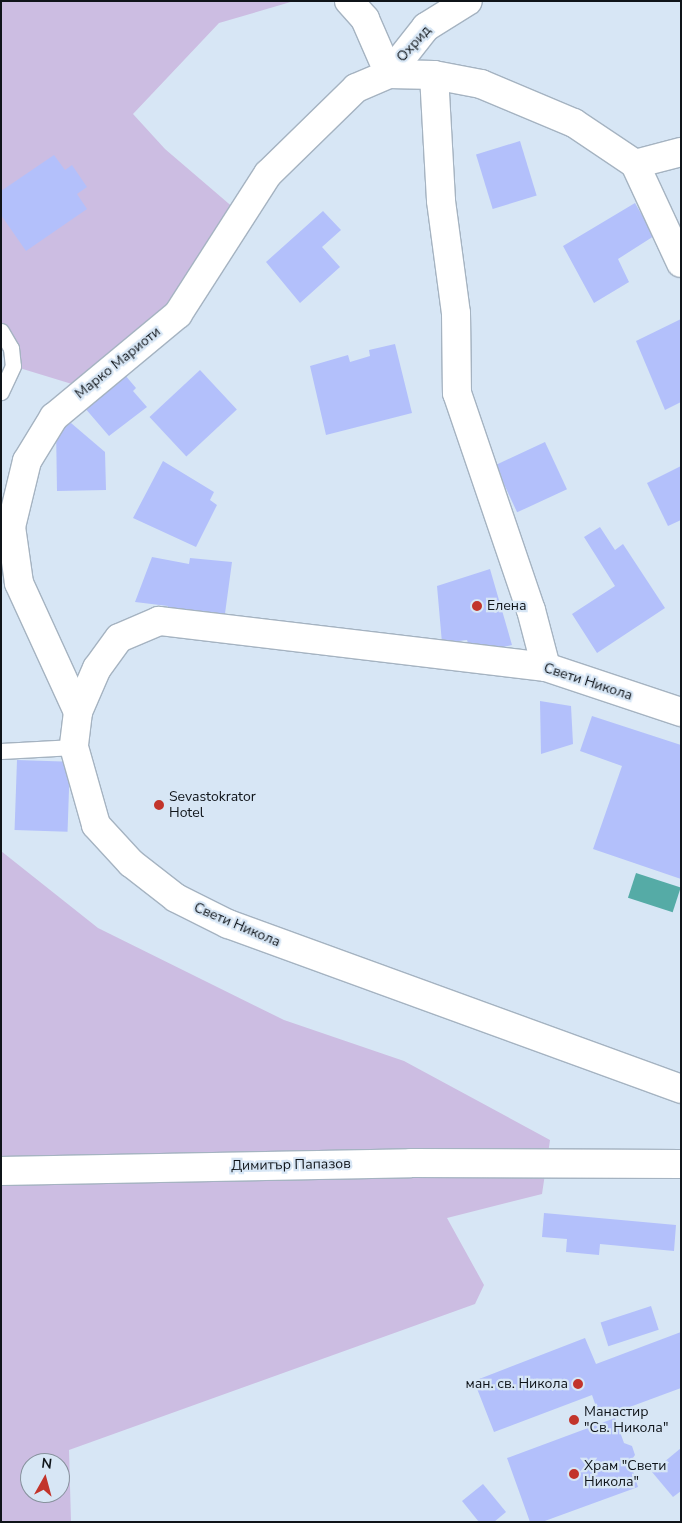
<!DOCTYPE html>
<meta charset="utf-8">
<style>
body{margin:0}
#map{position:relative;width:682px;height:1523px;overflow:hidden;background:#d7e6f5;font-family:"Nunito Sans",sans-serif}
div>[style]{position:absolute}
.green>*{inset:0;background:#ccbde2}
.water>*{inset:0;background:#55aba6;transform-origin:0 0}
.building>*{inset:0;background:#b3c0fb;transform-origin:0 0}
.roads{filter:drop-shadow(1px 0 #a5b3c1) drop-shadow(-1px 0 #a5b3c1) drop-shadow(0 1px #a5b3c1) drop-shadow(0 -1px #a5b3c1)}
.service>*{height:15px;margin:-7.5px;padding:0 7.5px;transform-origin:7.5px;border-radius:7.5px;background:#fff}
.minor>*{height:28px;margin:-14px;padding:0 14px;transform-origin:14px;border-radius:14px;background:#fff}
.dots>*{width:14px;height:14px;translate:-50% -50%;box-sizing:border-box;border:2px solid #d7e6f5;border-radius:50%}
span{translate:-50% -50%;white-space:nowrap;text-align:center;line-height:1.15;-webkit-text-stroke:4.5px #d7e6f5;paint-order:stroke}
.street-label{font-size:14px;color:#0f1419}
.poi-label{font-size:14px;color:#0f1419}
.left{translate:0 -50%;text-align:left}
.right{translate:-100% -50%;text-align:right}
.frame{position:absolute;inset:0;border:2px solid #0f1419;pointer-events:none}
.north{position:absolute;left:20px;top:1453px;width:50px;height:50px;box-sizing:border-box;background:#d7e6f5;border:1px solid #87929d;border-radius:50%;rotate:7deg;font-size:14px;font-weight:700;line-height:20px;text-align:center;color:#0f1419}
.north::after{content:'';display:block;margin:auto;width:18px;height:22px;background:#c2342b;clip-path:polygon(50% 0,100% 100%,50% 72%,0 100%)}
</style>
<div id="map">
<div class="green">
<div style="clip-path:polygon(1px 1px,294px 1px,219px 23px,133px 114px,165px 149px,242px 215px,177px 314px,85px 388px,13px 366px,1px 331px)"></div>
<div style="clip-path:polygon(evenodd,1px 851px,98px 928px,284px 1020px,404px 1061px,550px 1140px,542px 1194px,447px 1218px,484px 1285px,475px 1304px,69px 1450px,71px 1522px,1px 1522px,1px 851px,30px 1463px,60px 1463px,60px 1493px,30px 1493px,30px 1463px)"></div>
</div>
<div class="water">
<div style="left:636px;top:873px;width:47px;height:26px;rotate:18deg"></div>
</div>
<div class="building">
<div style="left:520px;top:141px;width:57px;height:46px;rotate:73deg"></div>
<div style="clip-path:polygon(54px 155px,65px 170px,72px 165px,87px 187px,77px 194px,87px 209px,26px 251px,1px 215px,1px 191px)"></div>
<div style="clip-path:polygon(635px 203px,654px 236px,618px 259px,629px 282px,594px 303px,563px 246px)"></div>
<div style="clip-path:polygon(323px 211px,341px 230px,322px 247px,340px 267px,300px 303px,266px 262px)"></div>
<div style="clip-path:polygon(681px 319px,681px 402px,665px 410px,636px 341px)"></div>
<div style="clip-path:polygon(395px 344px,412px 413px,326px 435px,310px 366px,348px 355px,350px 362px,370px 356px,369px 350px)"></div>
<div style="left:200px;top:370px;width:54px;height:69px;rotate:47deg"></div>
<div style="clip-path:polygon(125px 375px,136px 388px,133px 391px,147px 407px,109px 436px,84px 407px)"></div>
<div style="clip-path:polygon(71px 423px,105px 452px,106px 490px,57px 491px,56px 426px)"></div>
<div style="left:545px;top:442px;width:52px;height:55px;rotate:65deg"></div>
<div style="clip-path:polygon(163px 461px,214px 492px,210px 500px,217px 505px,196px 547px,133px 518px)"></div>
<div style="clip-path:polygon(681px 466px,681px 520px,668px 526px,647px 483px)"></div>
<div style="clip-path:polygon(600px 527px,615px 550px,623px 544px,665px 608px,597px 653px,572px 614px,615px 586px,584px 537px)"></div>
<div style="clip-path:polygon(152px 557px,189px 564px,190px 558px,232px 562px,224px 621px,167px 615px,168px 606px,135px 602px)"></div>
<div style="clip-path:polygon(490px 569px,512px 645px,472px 654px,467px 640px,442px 643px,437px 586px)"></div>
<div style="clip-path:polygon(540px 701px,571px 706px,573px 744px,541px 754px)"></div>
<div style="clip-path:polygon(592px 716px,681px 745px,681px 879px,593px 849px,622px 766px,580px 751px)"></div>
<div style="left:17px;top:760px;width:53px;height:70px;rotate:2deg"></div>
<div style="clip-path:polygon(544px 1213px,676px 1225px,674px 1251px,600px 1244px,599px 1255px,566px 1252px,567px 1239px,542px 1237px)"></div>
<div style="left:651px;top:1306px;width:25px;height:53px;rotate:72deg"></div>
<div style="clip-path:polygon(681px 1332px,681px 1388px,600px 1418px,592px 1395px,494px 1432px,474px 1381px,585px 1338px,596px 1364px)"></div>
<div style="clip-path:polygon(615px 1418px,624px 1443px,632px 1446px,635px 1455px,630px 1462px,638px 1487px,542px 1522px,530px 1522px,507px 1458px)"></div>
<div style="clip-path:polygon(681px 1448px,681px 1491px,673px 1497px,652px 1472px)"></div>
<div style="clip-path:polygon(483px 1484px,506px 1512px,494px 1522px,479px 1522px,462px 1501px)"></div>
</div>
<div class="roads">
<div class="service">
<div style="left:1px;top:331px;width:20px;rotate:60deg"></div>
<div style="left:11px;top:348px;width:18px;rotate:84deg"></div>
<div style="left:13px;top:366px;width:29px;rotate:115deg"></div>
<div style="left:1px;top:751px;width:73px;rotate:-3.1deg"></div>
</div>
<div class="minor">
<div style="left:349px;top:1px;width:24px;rotate:48deg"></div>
<div style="left:365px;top:19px;width:60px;rotate:66.4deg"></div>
<div style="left:389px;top:74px;width:60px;rotate:-51.8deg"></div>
<div style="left:426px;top:27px;width:49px;rotate:-31.8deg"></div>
<div style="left:434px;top:75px;width:126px;rotate:86.8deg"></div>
<div style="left:441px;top:201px;width:113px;rotate:82.4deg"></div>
<div style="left:456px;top:313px;width:80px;rotate:89.3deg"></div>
<div style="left:457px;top:393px;width:229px;rotate:71.2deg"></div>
<div style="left:531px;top:610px;width:59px;rotate:75.3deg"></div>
<div style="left:635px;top:164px;width:109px;rotate:65.1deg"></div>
<div style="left:78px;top:712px;width:142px;rotate:-114.6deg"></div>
<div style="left:19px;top:583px;width:57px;rotate:-98.1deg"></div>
<div style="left:11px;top:527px;width:68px;rotate:-76.4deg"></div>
<div style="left:27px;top:461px;width:52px;rotate:-58.5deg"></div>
<div style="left:54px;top:417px;width:161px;rotate:-39.7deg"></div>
<div style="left:178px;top:314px;width:166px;rotate:-57.3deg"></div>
<div style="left:268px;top:174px;width:123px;rotate:-44.3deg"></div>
<div style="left:356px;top:88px;width:36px;rotate:-23deg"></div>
<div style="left:389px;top:74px;width:45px;rotate:1.3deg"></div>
<div style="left:434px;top:75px;width:48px;rotate:10.8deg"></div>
<div style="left:481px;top:84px;width:101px;rotate:22.8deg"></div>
<div style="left:574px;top:123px;width:73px;rotate:33.9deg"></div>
<div style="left:635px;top:164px;width:48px;rotate:-14.6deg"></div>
<div style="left:681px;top:712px;width:142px;rotate:-161.6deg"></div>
<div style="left:546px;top:667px;width:390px;rotate:-173.2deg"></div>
<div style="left:159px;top:621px;width:43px;rotate:157deg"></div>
<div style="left:119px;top:638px;width:37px;rotate:126deg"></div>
<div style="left:97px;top:668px;width:48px;rotate:113.4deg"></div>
<div style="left:78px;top:712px;width:35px;rotate:97deg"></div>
<div style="left:74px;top:747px;width:81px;rotate:74.2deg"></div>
<div style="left:96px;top:825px;width:52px;rotate:47.4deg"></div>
<div style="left:131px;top:863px;width:57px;rotate:37.9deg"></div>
<div style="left:176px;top:898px;width:58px;rotate:26.6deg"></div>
<div style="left:228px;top:924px;width:482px;rotate:20deg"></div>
<div style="left:1px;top:1171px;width:410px;rotate:-1.1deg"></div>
<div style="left:411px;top:1163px;width:270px;rotate:0.2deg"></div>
</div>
</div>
<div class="dots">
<div style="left:477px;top:606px;background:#c2342b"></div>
<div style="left:159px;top:805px;background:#c2342b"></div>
<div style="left:578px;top:1384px;background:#c2342b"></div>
<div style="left:574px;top:1420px;background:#c2342b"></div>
<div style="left:574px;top:1474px;background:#c2342b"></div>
</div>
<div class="street-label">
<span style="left:414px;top:44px;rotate:-48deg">Охрид</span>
<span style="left:118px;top:363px;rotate:-39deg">Марко Мариоти</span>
<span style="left:588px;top:682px;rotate:18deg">Свети Никола</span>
<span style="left:237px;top:925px;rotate:23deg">Свети Никола</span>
<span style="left:291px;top:1165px;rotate:-1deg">Димитър Папазов</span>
</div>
<div class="poi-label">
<span class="left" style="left:487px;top:606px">Елена</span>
<span class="left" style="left:169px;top:805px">Sevastokrator<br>Hotel</span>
<span class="right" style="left:568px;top:1384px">ман. св. Никола</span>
<span class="left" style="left:584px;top:1420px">Манастир<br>"Св. Никола"</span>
<span class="left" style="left:584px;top:1474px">Храм "Свети<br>Никола"</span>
</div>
<div class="frame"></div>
<div class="north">N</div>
</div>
